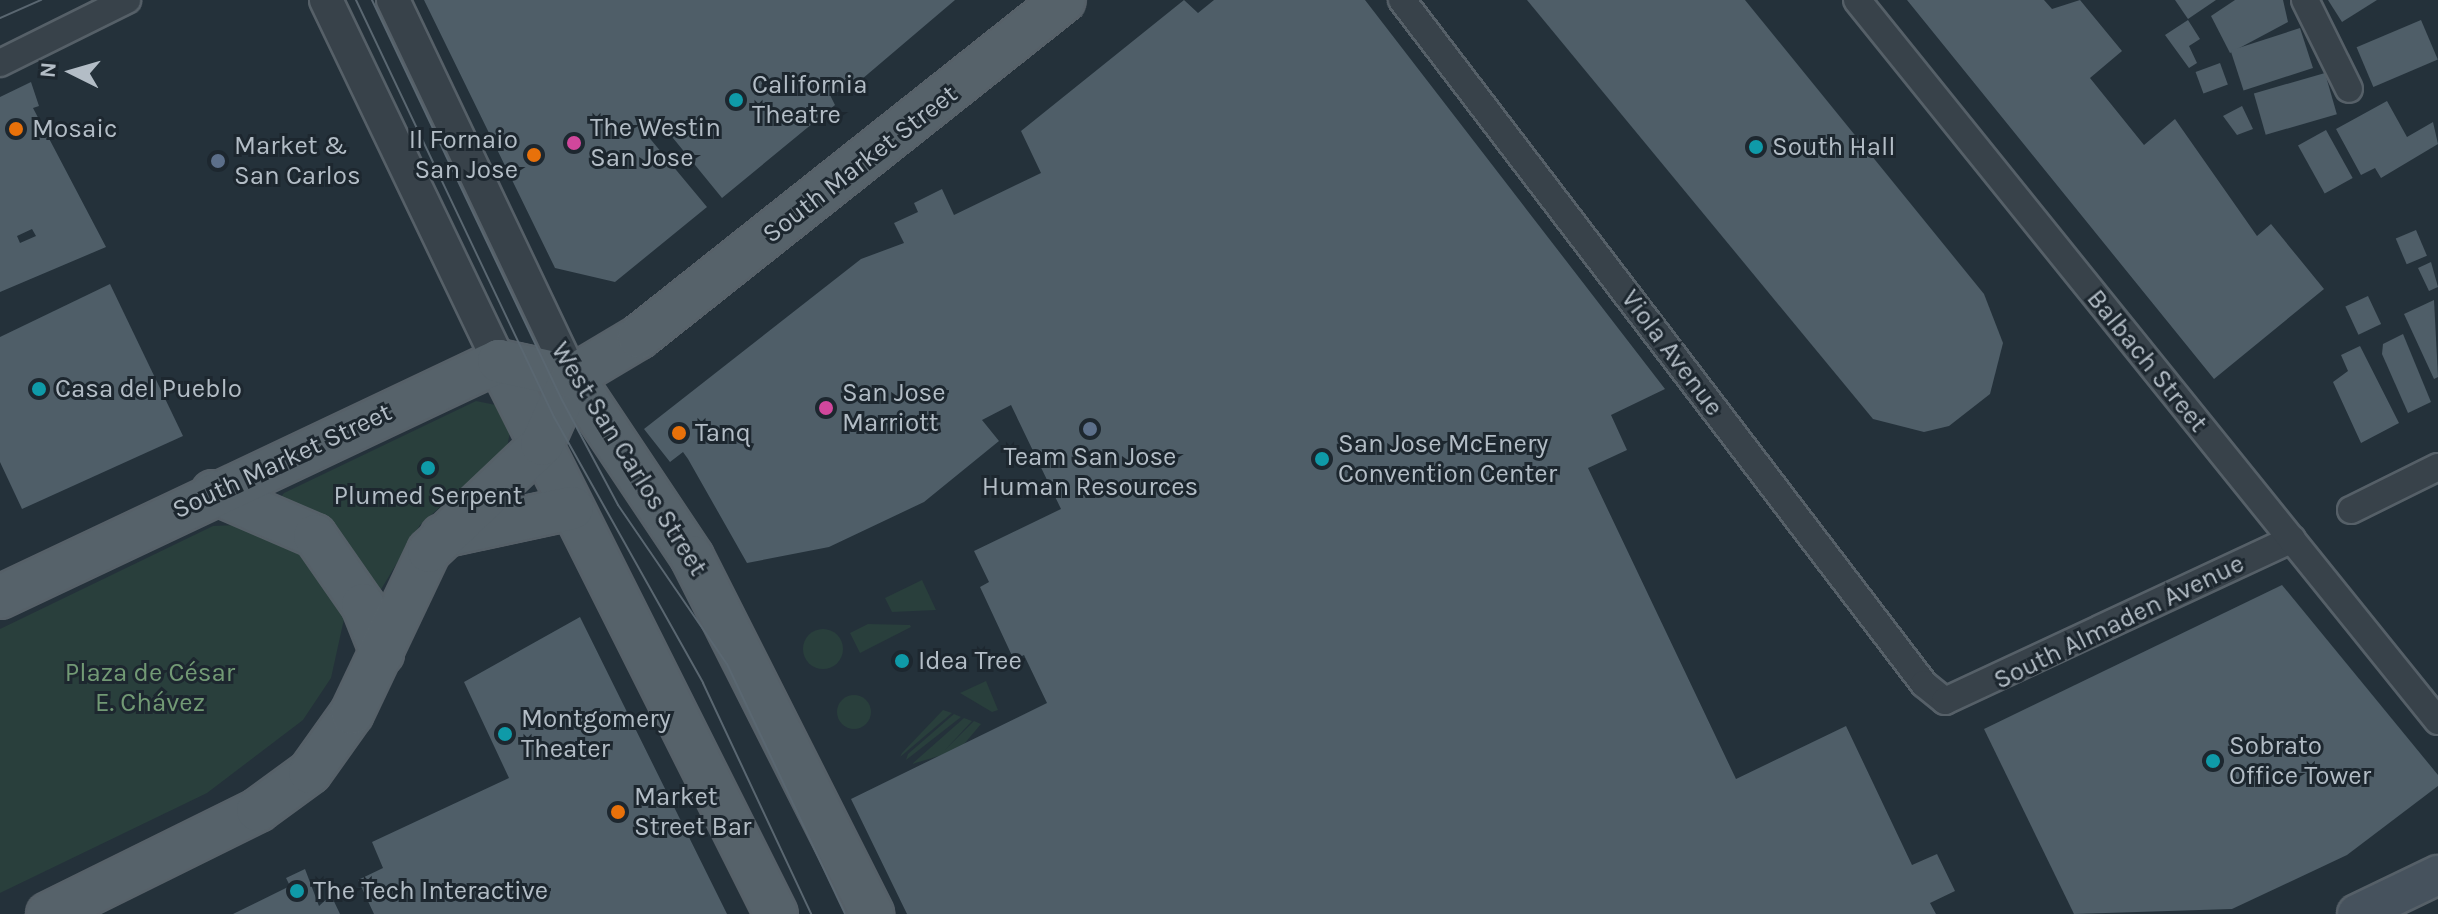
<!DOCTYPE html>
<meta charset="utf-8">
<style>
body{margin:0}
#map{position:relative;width:2438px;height:914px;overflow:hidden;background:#24313a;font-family:Karla,sans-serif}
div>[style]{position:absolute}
.green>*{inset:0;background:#293f3c}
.round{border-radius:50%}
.building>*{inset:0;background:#4f5e68;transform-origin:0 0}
.roads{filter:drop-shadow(2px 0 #566068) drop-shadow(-2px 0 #566068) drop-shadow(0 2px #566068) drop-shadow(0 -2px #566068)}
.minor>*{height:26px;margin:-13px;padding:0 13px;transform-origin:13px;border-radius:13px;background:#38424a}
.tertiary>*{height:32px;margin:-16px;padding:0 16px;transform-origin:16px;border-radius:16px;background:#38424a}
.secondary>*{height:38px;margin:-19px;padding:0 19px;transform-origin:19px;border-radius:19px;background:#46525d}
.primary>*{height:42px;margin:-21px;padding:0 21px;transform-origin:21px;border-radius:21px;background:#56626a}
.tram>*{height:2px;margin:-1px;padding:0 1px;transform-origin:1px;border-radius:1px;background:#5a6771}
.dots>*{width:22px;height:22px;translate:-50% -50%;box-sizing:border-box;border:4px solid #1d272f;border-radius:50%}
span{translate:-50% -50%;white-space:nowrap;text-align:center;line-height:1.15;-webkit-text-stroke:6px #1d272f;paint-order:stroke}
.poi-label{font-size:26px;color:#b3bdc6}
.left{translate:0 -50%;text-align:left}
.right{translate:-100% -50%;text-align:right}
.street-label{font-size:26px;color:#b3bdc6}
.park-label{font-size:26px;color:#729a75}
.north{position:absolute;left:32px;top:32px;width:80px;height:80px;-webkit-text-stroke:6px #1d272f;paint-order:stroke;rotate:275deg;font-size:22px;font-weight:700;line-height:32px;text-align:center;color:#b3bdc6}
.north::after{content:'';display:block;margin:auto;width:28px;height:36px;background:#b3bdc6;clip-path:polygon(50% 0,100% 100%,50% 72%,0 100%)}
</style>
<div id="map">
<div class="green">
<div style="clip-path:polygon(476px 401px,496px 405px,510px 432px,507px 447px,420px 525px,380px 591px,346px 610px,331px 678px,303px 720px,207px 793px,0 893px,0 629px,213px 526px,260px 524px,284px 493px)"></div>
<div style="clip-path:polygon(922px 580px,936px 610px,892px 612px,885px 598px)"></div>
<div style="clip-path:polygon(868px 624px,910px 625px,911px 627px,860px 653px,850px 633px)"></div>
<div class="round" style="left:803px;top:629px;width:40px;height:40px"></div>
<div style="clip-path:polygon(986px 681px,998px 710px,992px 712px,960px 693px)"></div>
<div class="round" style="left:837px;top:695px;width:34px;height:34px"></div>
<div style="clip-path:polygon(943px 710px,952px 713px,900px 757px,902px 753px)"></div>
<div style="clip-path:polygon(954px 714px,961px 717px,906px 760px,908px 754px)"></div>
<div style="clip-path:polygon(964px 718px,972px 721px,945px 750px,974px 721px,981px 724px,959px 750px,912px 764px)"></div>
</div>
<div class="building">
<div style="clip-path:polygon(424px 0,955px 0,855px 85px,830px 95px,835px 105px,722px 198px,664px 127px,647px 135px,707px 207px,615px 282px,555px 268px)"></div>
<div style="clip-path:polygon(1184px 0,1198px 13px,1214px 0,1365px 0,1665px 389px,1611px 415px,1627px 450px,1588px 468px,1736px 779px,1846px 726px,1912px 865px,1937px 854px,1955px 891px,1930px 903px,1936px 914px,907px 914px,851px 799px,1047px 703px,1024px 655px,1014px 660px,980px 587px,989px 582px,974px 551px,1061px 509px,1011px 405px,982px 420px,999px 441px,924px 502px,829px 547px,747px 563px,688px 459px,683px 452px,670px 462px,644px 429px,861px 259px,904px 243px,894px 223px,918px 212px,914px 203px,942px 189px,954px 215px,1041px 173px,1021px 131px)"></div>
<div style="clip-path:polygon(1527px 0,1745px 0,1984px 294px,2003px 343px,1990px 394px,1949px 426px,1924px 432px,1873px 419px)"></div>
<div style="clip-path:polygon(1907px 0,2044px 0,2052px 9px,2080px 0,2122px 51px,2090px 78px,2144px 145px,2175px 119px,2257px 236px,2271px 224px,2324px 289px,2214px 379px)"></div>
<div style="clip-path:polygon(2175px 0,2216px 0,2188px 19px)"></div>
<div style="clip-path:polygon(2235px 0,2283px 0,2288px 22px,2230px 53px,2211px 16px)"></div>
<div style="clip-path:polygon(2328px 0,2377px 0,2342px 22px)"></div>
<div style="clip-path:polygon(2188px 20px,2200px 39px,2189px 46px,2197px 63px,2189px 68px,2165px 35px)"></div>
<div style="left:2421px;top:20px;width:43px;height:70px;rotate:67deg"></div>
<div style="left:2300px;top:28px;width:42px;height:73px;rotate:72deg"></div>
<div style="left:2220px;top:63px;width:23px;height:26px;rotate:70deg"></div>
<div style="left:2325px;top:73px;width:43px;height:74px;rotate:74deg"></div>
<div style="clip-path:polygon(evenodd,31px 82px,39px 106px,33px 108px,106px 247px,0 292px,0 97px,31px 82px,32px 229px,36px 236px,20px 243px,17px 236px,32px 229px)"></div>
<div style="clip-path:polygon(2387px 101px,2407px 137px,2433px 122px,2438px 144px,2381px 178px,2375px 168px,2361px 175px,2336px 129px)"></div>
<div style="clip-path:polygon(2242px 106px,2253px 129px,2237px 135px,2223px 116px)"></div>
<div style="left:2326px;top:130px;width:55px;height:32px;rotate:61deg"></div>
<div style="left:2416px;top:230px;width:28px;height:22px;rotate:67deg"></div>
<div style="clip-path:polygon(2431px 262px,2438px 287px,2429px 291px,2418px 268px)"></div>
<div style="clip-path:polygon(110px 284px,183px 436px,22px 509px,0 462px,0 337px)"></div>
<div style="left:2368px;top:296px;width:31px;height:25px;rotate:65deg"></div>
<div style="clip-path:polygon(2434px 300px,2438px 377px,2434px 379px,2404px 314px)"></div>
<div style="clip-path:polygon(2403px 334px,2431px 402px,2408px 413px,2382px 354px,2383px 344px)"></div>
<div style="clip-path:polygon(2360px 346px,2399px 423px,2361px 443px,2333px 382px,2348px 371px,2341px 355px)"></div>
<div style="clip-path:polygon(2282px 585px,2438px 775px,2438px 786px,2347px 855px,2232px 909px,2074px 914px,1984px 729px)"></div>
<div style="clip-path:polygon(580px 617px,727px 914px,374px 914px,358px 880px,383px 868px,372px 842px,509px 778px,464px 682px)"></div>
<div style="clip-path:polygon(305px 869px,319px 906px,331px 895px,340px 914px,233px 914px,290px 886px,286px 878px)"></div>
</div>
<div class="roads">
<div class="minor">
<div style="left:1402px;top:0;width:860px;rotate:52.65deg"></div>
<div style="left:1924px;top:684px;width:27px;rotate:39deg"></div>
<div style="left:1945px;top:701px;width:383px;rotate:-25deg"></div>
<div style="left:1857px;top:0;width:926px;rotate:51.14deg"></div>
<div style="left:2305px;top:0;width:99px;rotate:63.7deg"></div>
<div style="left:0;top:63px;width:142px;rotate:-26.4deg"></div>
<div style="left:2351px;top:510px;width:97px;rotate:-26.3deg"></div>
</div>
<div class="tertiary">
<div style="left:326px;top:0;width:400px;rotate:64.4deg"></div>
<div style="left:393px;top:0;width:417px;rotate:64.6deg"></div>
</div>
<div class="secondary">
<div style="left:2357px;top:914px;width:90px;rotate:-25.7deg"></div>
</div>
<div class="primary">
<div style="left:499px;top:361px;width:618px;rotate:63.39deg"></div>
<div style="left:572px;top:377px;width:216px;rotate:56.3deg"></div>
<div style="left:692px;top:557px;width:400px;rotate:63.2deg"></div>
<div style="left:213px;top:492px;width:111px;rotate:23.3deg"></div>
<div style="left:315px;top:536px;width:84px;rotate:55.2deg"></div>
<div style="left:363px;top:605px;width:52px;rotate:68.4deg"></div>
<div style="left:442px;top:536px;width:133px;rotate:-12.2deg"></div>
<div style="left:0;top:597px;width:552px;rotate:-25.31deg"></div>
<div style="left:499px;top:361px;width:75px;rotate:12.4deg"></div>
<div style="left:48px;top:914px;width:234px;rotate:-26.3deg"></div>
<div style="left:258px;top:810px;width:64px;rotate:-36.2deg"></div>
<div style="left:310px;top:772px;width:72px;rotate:-54.6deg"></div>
<div style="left:352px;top:713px;width:179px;rotate:-64.6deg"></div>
<div style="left:429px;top:551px;width:156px;rotate:-43.4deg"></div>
<div style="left:542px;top:444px;width:73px;rotate:-65.9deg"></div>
<div style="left:572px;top:377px;width:78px;rotate:-30.8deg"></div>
<div style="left:639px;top:337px;width:542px;rotate:-38.41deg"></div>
</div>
</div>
<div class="tram">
<div style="left:356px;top:0;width:462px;rotate:64.6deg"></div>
<div style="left:554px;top:417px;width:305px;rotate:60.7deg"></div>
<div style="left:703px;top:683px;width:255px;rotate:64.9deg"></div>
<div style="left:372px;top:0;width:443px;rotate:64.6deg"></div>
<div style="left:562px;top:400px;width:119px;rotate:61.9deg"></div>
<div style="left:618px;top:505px;width:193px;rotate:55.6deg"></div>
<div style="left:727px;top:664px;width:276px;rotate:64.7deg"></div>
<div style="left:0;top:18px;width:45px;rotate:-23.7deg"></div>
</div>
<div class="dots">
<div style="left:736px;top:100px;background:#0f9aa8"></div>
<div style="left:16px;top:129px;background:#e8710a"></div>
<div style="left:574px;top:143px;background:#d1479c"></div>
<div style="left:1756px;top:147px;background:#0f9aa8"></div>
<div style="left:534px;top:155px;background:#e8710a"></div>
<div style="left:218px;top:161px;background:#5c6f8a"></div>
<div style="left:39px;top:389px;background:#0f9aa8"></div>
<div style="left:826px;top:408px;background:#d1479c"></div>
<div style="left:1090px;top:429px;background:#5c6f8a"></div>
<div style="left:679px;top:433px;background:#e8710a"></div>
<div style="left:1322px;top:459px;background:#0f9aa8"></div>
<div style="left:428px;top:468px;background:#0f9aa8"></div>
<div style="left:902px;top:661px;background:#0f9aa8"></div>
<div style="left:505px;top:734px;background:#0f9aa8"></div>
<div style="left:2213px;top:761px;background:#0f9aa8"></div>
<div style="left:618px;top:812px;background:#e8710a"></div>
<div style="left:297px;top:891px;background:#0f9aa8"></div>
</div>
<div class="poi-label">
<span class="left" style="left:752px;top:100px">California<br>Theatre</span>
<span class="left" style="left:590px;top:143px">The Westin<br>San Jose</span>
<span class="left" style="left:32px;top:129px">Mosaic</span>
<span class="right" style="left:518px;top:155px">Il Fornaio<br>San Jose</span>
<span class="left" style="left:234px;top:161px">Market &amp;<br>San Carlos</span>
<span class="left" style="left:1772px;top:147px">South Hall</span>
<span class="left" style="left:55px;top:389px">Casa del Pueblo</span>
<span class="left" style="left:842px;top:408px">San Jose<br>Marriott</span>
<span class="left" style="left:695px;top:433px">Tanq</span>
<span class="left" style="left:1338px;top:459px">San Jose McEnery<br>Convention Center</span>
<span style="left:1090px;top:472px">Team San Jose<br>Human Resources</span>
<span style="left:428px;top:496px">Plumed Serpent</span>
<span class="left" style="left:918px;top:661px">Idea Tree</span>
<span class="left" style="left:521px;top:734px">Montgomery<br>Theater</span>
<span class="left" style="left:2229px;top:761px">Sobrato<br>Office Tower</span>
<span class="left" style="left:634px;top:812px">Market<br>Street Bar</span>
<span class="left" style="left:313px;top:891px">The Tech Interactive</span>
</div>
<div class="street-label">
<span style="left:860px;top:164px;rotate:-38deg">South Market Street</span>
<span style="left:1672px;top:353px;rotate:53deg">Viola Avenue</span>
<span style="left:2147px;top:361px;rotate:51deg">Balbach Street</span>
<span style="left:629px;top:459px;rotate:58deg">West San Carlos Street</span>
<span style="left:282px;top:461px;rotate:-25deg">South Market Street</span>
<span style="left:2119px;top:622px;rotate:-26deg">South Almaden Avenue</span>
</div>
<div class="park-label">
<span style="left:150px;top:688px">Plaza de César<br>E. Chávez</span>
</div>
<div class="north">N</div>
</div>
